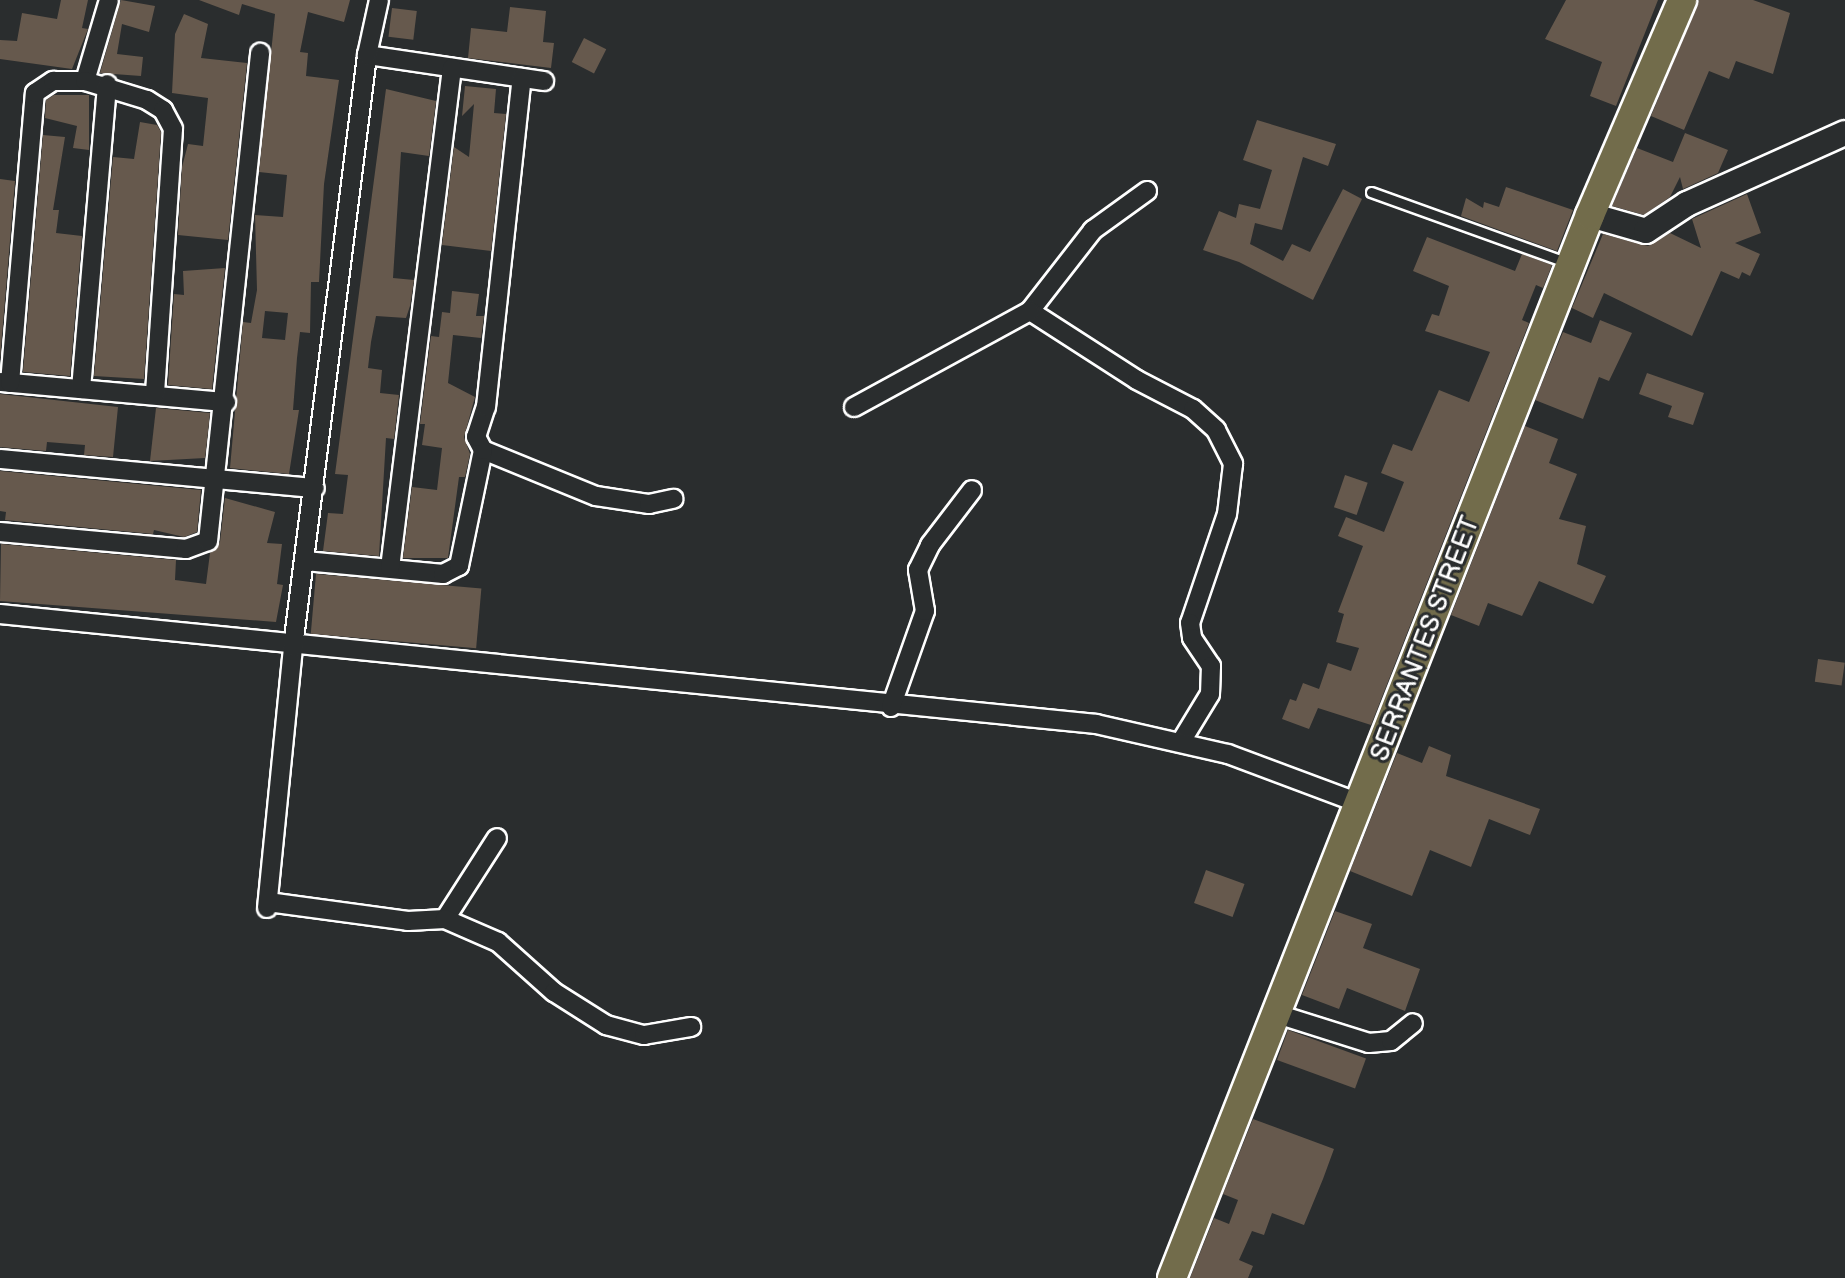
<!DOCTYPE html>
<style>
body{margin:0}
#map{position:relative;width:1845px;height:1278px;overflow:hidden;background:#2a2d2e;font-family:"Balsamiq Sans",sans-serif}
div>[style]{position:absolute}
.building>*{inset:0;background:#66594d;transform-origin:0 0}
.roads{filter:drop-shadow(2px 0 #fff) drop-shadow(-2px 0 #fff) drop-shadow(0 2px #fff) drop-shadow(0 -2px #fff)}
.lane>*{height:9px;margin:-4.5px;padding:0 4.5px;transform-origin:4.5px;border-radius:4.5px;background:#2a2d2e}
.street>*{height:18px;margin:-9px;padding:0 9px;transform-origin:9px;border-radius:9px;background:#2a2d2e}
.secondary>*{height:24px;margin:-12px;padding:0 12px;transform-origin:12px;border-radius:12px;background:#2a2d2e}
.primary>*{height:28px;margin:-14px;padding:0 14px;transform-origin:14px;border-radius:14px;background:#726c4b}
span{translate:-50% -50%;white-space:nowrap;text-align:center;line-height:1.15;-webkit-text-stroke:6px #2a2d2e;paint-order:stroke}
.street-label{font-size:26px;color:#fff}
</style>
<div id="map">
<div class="building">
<div style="clip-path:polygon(61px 0,88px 0,82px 28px,88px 29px,72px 69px,0 59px,0 40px,17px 41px,22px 13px,57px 19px)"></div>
<div style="clip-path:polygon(121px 0,155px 6px,149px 32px,122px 24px,117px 54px,143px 57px,141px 76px,100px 73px)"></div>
<div style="clip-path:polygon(evenodd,199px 0,350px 0,344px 22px,308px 12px,300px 52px,308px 53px,306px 76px,339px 80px,324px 184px,319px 282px,311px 282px,310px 333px,300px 332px,297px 358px,293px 410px,299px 410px,289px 474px,230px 468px,243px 322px,251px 323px,257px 290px,255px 215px,283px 217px,287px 175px,259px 172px,275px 14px,242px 4px,239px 15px,199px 0,265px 311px,288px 313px,285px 340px,262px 338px,265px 311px)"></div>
<div style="clip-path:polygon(1566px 0,1658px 0,1616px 106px,1590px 96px,1602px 62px,1545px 39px)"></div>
<div style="clip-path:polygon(1699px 0,1753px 0,1790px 13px,1773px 74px,1736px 61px,1729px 79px,1709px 71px,1684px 130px,1651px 116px)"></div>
<div style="clip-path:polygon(510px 7px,546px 11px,543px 42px,554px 43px,551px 68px,468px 58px,471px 28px,507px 32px)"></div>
<div style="left:392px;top:8px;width:25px;height:29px;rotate:7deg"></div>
<div style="clip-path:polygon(184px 14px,208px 24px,201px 58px,247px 63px,228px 240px,178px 235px,182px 167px,188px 144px,203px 146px,208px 98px,172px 93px,175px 34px)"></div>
<div style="left:584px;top:38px;width:25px;height:27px;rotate:27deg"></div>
<div style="clip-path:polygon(465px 86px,496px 89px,494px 113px,506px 114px,491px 251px,442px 245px,454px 147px,469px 157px,474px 104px,462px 116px)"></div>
<div style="clip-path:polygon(386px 89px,436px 101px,429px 156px,401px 152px,393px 278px,414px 280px,410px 306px,406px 318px,376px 316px,371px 342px,368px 368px,382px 370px,380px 393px,399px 395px,394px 439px,386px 438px,379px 556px,323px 551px,328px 513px,343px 514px,348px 475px,335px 474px)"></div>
<div style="clip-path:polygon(54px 95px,89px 95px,89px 150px,73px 148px,77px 126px,45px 118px,46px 100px)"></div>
<div style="clip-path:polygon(1257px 120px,1336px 144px,1328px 166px,1303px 157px,1282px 230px,1255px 223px,1250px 244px,1283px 261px,1292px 244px,1310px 252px,1343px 189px,1362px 199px,1313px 300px,1239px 262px,1203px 250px,1219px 211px,1236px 218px,1239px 204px,1260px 209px,1272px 170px,1243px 160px)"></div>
<div style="clip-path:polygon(140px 122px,157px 125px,161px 132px,144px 379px,94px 376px,113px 157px,134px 159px)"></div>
<div style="clip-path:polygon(1685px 133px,1728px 150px,1718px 173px,1683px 189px,1680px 177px,1670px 197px,1644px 215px,1612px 206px,1637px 148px,1673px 162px)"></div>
<div style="clip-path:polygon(43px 135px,65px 137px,53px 210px,59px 210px,56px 233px,82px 236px,70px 376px,23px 372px)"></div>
<div style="clip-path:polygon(0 179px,15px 181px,0 359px)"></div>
<div style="clip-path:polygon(1506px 187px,1573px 210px,1557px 251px,1461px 216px,1466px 198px,1483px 208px,1484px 202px,1499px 207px)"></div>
<div style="clip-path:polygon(1747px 194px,1761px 233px,1735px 243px,1760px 254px,1750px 276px,1742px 272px,1739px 279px,1721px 271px,1692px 336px,1604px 293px,1593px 318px,1572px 308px,1603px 234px,1648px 246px,1670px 233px,1701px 248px,1692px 219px)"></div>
<div style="clip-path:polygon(1427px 237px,1515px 271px,1522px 254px,1552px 265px,1543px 288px,1536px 285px,1522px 320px,1529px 323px,1371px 725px,1318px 708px,1309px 729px,1282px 719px,1290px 699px,1296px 701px,1303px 683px,1319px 689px,1328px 663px,1351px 671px,1359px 648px,1336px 642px,1344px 614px,1338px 612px,1363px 546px,1338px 536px,1346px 517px,1384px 532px,1404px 482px,1381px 473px,1393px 444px,1412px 451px,1439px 390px,1469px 402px,1490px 352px,1425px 331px,1432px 314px,1439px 316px,1449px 286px,1413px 271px)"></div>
<div style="clip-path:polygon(225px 268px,212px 389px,168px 385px,174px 294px,184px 295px,183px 271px)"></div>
<div style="clip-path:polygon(452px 291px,479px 294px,476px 316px,484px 316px,481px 338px,453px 335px,448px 383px,475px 397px,464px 437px,470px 454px,465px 477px,459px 477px,448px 558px,403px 558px,412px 487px,437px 490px,442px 448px,422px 445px,425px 424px,420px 424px,431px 336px,439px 337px,442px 312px,450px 313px)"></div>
<div style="clip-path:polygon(1600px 320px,1632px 333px,1609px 381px,1599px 377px,1583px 419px,1535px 400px,1563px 332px,1591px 343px)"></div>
<div style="clip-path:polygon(1647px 373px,1704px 393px,1693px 425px,1668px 417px,1672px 406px,1639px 394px)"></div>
<div style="clip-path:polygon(0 394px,118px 407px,113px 457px,84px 455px,85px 445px,47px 442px,46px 451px,0 447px)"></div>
<div style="clip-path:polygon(156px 408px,210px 413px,205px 458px,150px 461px)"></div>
<div style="clip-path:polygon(1525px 426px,1558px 439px,1549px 463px,1577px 474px,1559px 519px,1586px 526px,1577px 564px,1606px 576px,1593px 604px,1539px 581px,1522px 616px,1488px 603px,1479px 626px,1451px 615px)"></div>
<div style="clip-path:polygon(0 471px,201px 490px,197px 532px,184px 537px,154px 530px,153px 534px,5px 520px,6px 512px,0 511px)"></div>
<div style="left:1345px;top:475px;width:24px;height:34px;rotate:19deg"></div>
<div style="clip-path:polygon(225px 498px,275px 512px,267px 543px,282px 544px,277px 584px,283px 585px,276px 622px,0 601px,1px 544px,176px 560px,175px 580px,206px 584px,210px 553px,220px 542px)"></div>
<div style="left:316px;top:574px;width:166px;height:60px;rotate:5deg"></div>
<div style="left:1818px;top:659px;width:27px;height:23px;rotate:8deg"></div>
<div style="clip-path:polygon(1429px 746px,1451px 755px,1446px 776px,1540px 809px,1530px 835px,1489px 819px,1471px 867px,1430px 850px,1412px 896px,1350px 871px,1397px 753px,1422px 763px)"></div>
<div style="left:1206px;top:870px;width:41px;height:35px;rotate:20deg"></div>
<div style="clip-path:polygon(1335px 911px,1372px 924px,1363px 948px,1420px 969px,1405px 1011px,1347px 988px,1339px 1009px,1302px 995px)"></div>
<div style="left:1288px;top:1030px;width:83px;height:32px;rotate:20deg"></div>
<div style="clip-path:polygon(1253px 1119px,1334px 1149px,1323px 1179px,1304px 1225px,1272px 1213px,1264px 1235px,1252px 1231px,1239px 1260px,1253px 1266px,1248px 1278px,1190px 1278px,1214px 1218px,1229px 1224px,1238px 1200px,1223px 1194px)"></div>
</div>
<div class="roads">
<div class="lane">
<div style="left:1371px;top:192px;width:209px;rotate:19.8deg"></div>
</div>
<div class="street">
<div style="left:367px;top:55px;width:179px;rotate:8.4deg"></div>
<div style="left:85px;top:81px;width:84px;rotate:-73.5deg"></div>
<div style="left:1147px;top:191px;width:67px;rotate:144.2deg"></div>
<div style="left:1093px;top:230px;width:103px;rotate:127.9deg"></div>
<div style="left:1030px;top:311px;width:127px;rotate:32.8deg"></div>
<div style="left:1137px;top:380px;width:63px;rotate:27.4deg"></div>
<div style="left:1193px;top:409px;width:31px;rotate:42deg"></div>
<div style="left:1216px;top:430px;width:38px;rotate:63deg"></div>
<div style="left:1233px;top:464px;width:50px;rotate:96.8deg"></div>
<div style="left:1227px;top:514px;width:115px;rotate:108.7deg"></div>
<div style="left:1190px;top:623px;width:15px;rotate:82deg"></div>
<div style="left:1192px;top:638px;width:34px;rotate:56deg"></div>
<div style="left:1211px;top:666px;width:28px;rotate:92deg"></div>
<div style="left:1210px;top:694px;width:54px;rotate:121.3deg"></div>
<div style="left:0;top:382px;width:227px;rotate:5.1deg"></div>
<div style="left:10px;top:383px;width:291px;rotate:-85.1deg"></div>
<div style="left:35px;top:93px;width:22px;rotate:-34deg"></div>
<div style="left:53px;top:81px;width:32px"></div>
<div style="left:85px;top:81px;width:65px;rotate:17deg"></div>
<div style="left:147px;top:100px;width:19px;rotate:32deg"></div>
<div style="left:163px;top:110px;width:21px;rotate:62deg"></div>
<div style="left:173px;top:129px;width:266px;rotate:93.9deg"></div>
<div style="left:81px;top:389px;width:306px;rotate:-85.1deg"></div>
<div style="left:854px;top:407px;width:200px;rotate:-28.6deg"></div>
<div style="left:483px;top:450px;width:122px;rotate:22.2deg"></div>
<div style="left:596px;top:496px;width:54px;rotate:8.6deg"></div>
<div style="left:649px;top:504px;width:25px;rotate:-12deg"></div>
<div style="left:0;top:459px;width:316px;rotate:5.3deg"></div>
<div style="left:0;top:532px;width:187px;rotate:5.2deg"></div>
<div style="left:186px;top:549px;width:23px;rotate:-20deg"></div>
<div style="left:208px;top:541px;width:491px;rotate:-83.9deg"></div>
<div style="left:305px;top:561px;width:139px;rotate:5.4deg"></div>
<div style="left:443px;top:574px;width:18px;rotate:-27deg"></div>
<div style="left:459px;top:566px;width:118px;rotate:-78.3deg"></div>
<div style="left:483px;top:450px;width:15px;rotate:-118deg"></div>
<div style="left:476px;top:437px;width:32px;rotate:-72deg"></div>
<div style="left:486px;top:407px;width:331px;rotate:-83.8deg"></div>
<div style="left:390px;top:568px;width:504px;rotate:-82.93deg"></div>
<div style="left:0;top:614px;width:1102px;rotate:5.73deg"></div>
<div style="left:1096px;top:724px;width:135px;rotate:12.8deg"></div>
<div style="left:1228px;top:754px;width:143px;rotate:20.5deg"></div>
<div style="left:891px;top:707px;width:102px;rotate:-70.5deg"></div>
<div style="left:925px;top:611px;width:42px;rotate:-99.7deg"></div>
<div style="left:918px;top:570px;width:28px;rotate:-64deg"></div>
<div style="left:930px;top:545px;width:69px;rotate:-52.6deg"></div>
<div style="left:268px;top:902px;width:141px;rotate:7.7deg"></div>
<div style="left:408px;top:921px;width:37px;rotate:-3deg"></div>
<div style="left:445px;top:919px;width:96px;rotate:-57.3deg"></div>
<div style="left:267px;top:908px;width:262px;rotate:-84.3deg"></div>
<div style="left:293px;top:647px;width:597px;rotate:-82.87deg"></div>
<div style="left:367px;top:55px;width:56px;rotate:-77.7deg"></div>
<div style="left:445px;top:919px;width:58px;rotate:23.5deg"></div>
<div style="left:498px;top:942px;width:75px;rotate:41.8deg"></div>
<div style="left:554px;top:992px;width:62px;rotate:32.4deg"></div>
<div style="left:606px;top:1025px;width:39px;rotate:15deg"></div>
<div style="left:644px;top:1035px;width:48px;rotate:-9.7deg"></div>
<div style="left:1277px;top:1014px;width:96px;rotate:17.5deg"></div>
<div style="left:1369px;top:1043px;width:22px;rotate:-5deg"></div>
<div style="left:1391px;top:1041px;width:28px;rotate:-39deg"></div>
</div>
<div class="secondary">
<div style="left:1590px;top:215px;width:58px;rotate:15.9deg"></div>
<div style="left:1646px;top:231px;width:49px;rotate:-33.4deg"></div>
<div style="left:1687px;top:204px;width:173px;rotate:-24.2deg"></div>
</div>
<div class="primary">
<div style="left:1172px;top:1278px;width:1142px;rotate:-68.53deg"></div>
<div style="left:1590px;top:215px;width:234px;rotate:-66.8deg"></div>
</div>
</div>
<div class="street-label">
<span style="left:1426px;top:639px;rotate:-69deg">SERRANTES STREET</span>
</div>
</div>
